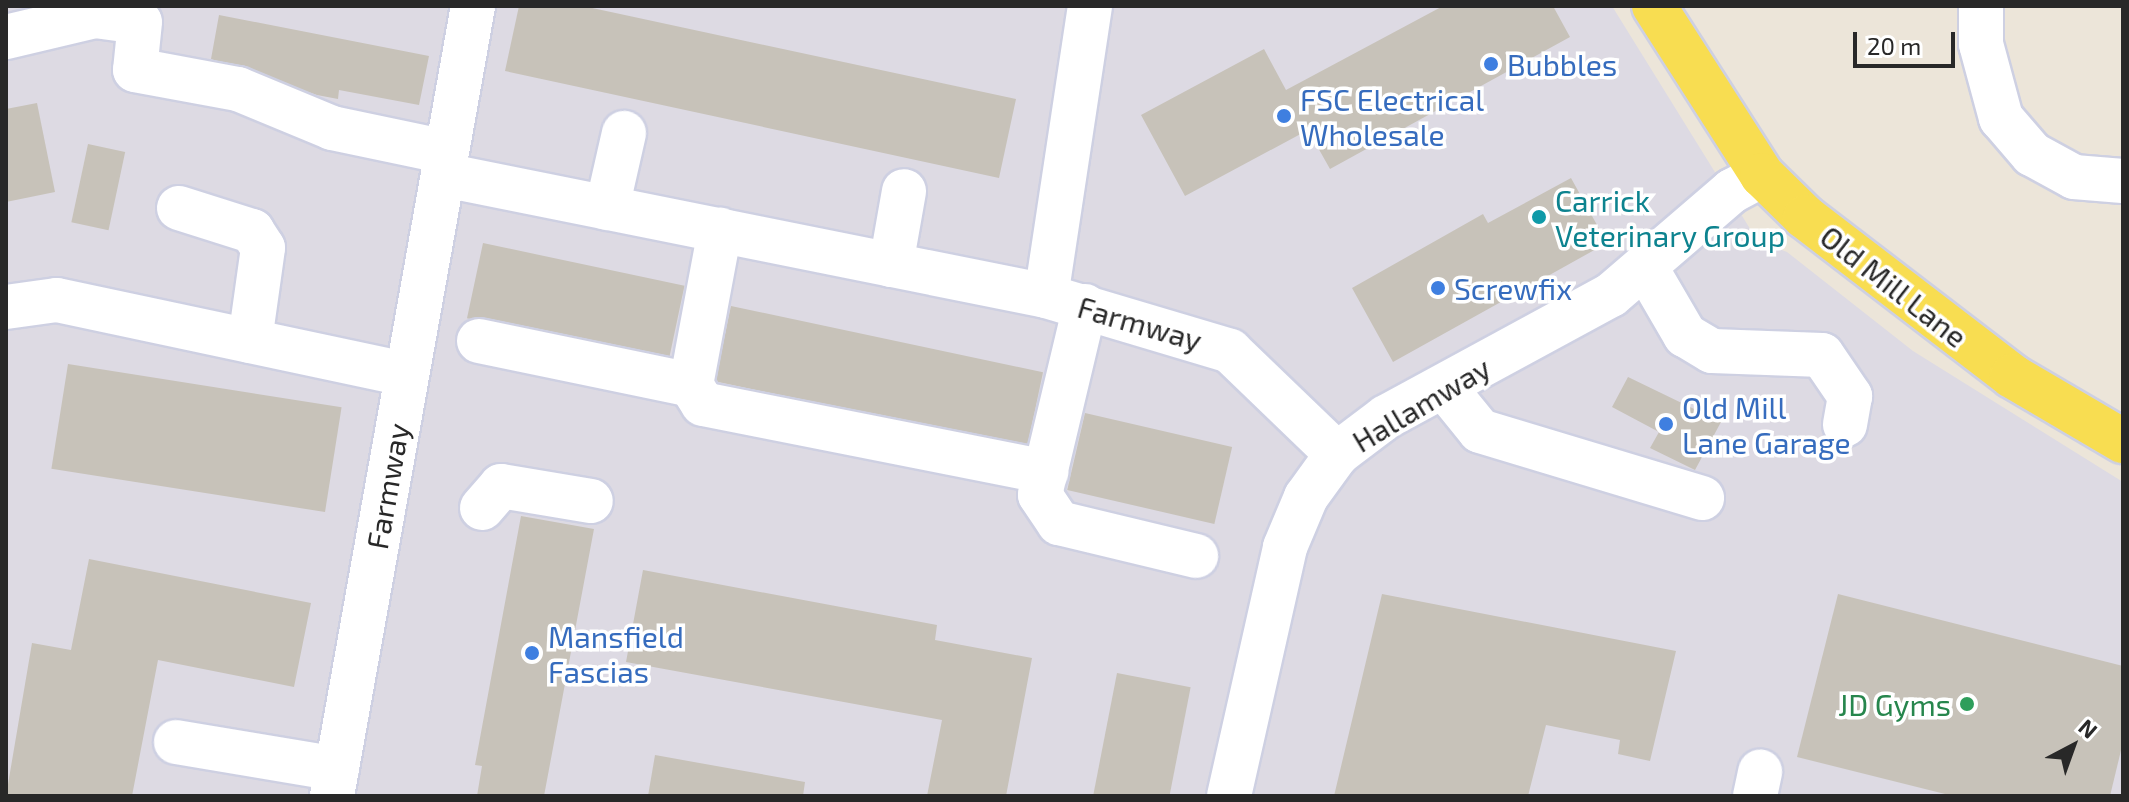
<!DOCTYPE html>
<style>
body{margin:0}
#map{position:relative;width:2129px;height:802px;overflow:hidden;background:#ece5d9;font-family:"Exo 2",sans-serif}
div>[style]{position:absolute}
.industrial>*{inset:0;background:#dddae3}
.building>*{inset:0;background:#c7c2b9;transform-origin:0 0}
.roads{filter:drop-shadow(2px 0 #ced0e2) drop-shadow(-2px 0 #ced0e2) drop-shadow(0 2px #ced0e2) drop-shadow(0 -2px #ced0e2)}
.minor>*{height:44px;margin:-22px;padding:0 22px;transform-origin:22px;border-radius:22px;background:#fff}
.major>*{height:44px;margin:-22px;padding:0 22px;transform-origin:22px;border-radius:22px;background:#f8dd51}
.dots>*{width:22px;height:22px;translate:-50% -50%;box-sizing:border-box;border:4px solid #fff;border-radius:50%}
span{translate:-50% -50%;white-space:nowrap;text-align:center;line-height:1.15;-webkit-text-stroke:7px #fff;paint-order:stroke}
.shop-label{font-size:30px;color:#366cbe}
.left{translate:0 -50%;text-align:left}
.culture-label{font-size:30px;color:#0d838f}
.street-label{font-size:30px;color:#282828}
.leisure-label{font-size:30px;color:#27864d}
.right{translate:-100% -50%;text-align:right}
.frame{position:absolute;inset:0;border:8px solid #282828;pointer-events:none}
.north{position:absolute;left:2033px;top:706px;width:80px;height:80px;-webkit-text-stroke:6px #fff;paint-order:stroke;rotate:41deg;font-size:22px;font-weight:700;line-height:32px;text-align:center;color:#282828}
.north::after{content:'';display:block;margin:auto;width:28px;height:36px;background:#282828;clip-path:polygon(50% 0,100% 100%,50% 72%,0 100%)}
.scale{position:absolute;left:1853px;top:32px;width:102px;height:36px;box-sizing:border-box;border:4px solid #282828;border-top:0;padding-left:10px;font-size:24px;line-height:28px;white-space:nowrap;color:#282828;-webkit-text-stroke:6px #fff;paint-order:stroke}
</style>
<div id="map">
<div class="industrial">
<div style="clip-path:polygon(6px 6px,1612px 6px,1757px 240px,1787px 252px,1913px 351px,2123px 482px,2123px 796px,6px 796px)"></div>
</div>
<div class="building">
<div style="clip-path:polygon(519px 6px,583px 6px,1016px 99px,999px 178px,505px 71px)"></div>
<div style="clip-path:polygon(1443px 6px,1553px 6px,1570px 37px,1330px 169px,1308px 130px,1185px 196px,1141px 115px,1264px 49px,1286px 90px)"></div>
<div style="clip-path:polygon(219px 15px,429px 56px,419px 105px,339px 90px,338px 99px,317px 95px,211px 59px)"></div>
<div style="clip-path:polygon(37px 103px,55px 192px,6px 202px,6px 109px)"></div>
<div style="left:88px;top:144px;width:38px;height:80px;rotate:12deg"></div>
<div style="clip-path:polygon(1571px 178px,1607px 243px,1393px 362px,1352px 288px,1483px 214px,1488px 223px)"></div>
<div style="left:483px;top:243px;width:206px;height:77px;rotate:12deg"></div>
<div style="left:731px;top:306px;width:319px;height:77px;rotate:12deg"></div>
<div style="left:68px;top:364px;width:277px;height:106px;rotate:9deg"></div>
<div style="clip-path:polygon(1628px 377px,1721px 422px,1695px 470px,1650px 448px,1659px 432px,1612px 407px)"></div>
<div style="left:1085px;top:413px;width:151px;height:79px;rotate:13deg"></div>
<div style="clip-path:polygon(521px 516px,594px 529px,544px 796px,477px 796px,482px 766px,475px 765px)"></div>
<div style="clip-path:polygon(89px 559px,311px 603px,294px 687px,158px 660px,132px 796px,6px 796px,32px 643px,71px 650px)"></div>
<div style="clip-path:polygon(643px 570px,937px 625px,935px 640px,1032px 658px,1006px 796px,927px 796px,942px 720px,626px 662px)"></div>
<div style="clip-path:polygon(1382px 594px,1676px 651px,1650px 761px,1618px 754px,1620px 740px,1546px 725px,1528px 796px,1334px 796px)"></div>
<div style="clip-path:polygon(1838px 594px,2123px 666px,2123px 742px,2110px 796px,1953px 796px,1797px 757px)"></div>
<div style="left:1117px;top:673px;width:75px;height:125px;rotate:11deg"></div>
<div style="clip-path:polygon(655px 755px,805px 782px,803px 796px,648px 796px)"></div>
</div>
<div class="roads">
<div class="minor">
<div style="left:1090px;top:6px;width:293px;rotate:98.6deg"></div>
<div style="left:1046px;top:296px;width:192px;rotate:16.6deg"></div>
<div style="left:1230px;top:351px;width:149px;rotate:43.9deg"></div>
<div style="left:1981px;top:6px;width:38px;rotate:90deg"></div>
<div style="left:1981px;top:44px;width:77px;rotate:74.9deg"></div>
<div style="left:2001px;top:118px;width:48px;rotate:49.3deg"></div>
<div style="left:2032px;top:154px;width:48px;rotate:28.7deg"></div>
<div style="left:2074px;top:177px;width:49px;rotate:4.7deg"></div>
<div style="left:6px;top:37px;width:91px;rotate:-13.3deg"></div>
<div style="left:95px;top:16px;width:45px;rotate:7.6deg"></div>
<div style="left:140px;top:22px;width:48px;rotate:95.9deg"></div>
<div style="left:135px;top:70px;width:105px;rotate:10.5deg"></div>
<div style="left:238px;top:89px;width:102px;rotate:22.5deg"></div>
<div style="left:332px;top:128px;width:117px;rotate:11.8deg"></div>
<div style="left:444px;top:175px;width:614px;rotate:11.36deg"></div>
<div style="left:179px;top:208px;width:77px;rotate:17.5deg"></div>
<div style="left:252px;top:231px;width:20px;rotate:57deg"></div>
<div style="left:263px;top:248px;width:94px;rotate:98deg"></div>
<div style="left:607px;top:208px;width:77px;rotate:-77.2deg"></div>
<div style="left:891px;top:265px;width:75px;rotate:-80deg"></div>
<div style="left:1646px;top:268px;width:78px;rotate:59.8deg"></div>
<div style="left:1685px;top:335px;width:31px;rotate:31deg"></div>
<div style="left:1712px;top:351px;width:110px;rotate:2.1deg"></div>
<div style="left:1822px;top:355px;width:50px;rotate:55.7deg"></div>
<div style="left:1850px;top:396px;width:29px;rotate:100deg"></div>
<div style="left:1085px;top:306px;width:194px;rotate:103.4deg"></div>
<div style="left:1040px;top:495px;width:34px;rotate:56deg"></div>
<div style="left:1059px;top:523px;width:141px;rotate:13.5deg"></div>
<div style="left:6px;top:307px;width:51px;rotate:-7.8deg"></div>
<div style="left:57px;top:300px;width:357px;rotate:12deg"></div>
<div style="left:479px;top:341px;width:217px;rotate:11.7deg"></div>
<div style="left:691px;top:385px;width:22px;rotate:58deg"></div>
<div style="left:703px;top:404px;width:350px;rotate:11.2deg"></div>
<div style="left:691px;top:385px;width:158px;rotate:-79.4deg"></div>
<div style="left:1445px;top:388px;width:55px;rotate:50.9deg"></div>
<div style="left:1480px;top:431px;width:232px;rotate:16.8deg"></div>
<div style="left:482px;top:508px;width:29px;rotate:-49deg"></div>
<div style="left:501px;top:486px;width:91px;rotate:9.5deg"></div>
<div style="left:176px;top:742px;width:163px;rotate:9.5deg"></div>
<div style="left:332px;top:796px;width:802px;rotate:-79.88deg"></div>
<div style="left:1229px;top:796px;width:255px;rotate:-77.3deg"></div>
<div style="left:1285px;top:547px;width:54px;rotate:-67.2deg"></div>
<div style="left:1306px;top:497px;width:53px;rotate:-54.2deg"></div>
<div style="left:1337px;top:454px;width:61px;rotate:-37.1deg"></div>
<div style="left:1386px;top:417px;width:256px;rotate:-28.5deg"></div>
<div style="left:1611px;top:295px;width:160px;rotate:-40.7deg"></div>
<div style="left:1732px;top:191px;width:34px;rotate:-28deg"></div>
<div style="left:1755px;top:796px;width:25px;rotate:-78deg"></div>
</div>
<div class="major">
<div style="left:1654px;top:6px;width:201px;rotate:57.4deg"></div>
<div style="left:1762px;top:175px;width:60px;rotate:44.3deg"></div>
<div style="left:1805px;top:217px;width:261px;rotate:37.5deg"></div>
<div style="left:2012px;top:376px;width:129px;rotate:30.4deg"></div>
</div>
</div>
<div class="dots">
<div style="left:1491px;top:64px;background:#3f7fe0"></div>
<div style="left:1284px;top:116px;background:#3f7fe0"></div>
<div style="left:1539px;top:217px;background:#0f9aa8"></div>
<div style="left:1438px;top:288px;background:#3f7fe0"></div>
<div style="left:1666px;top:424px;background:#3f7fe0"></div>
<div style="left:532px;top:653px;background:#3f7fe0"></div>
<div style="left:1967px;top:704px;background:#2e9e5b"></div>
</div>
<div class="shop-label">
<span class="left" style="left:1507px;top:64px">Bubbles</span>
<span class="left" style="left:1300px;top:116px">FSC Electrical<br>Wholesale</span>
<span class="left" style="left:1454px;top:288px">Screwfix</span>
<span class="left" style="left:1682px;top:424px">Old Mill<br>Lane Garage</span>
<span class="left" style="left:548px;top:653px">Mansfield<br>Fascias</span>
</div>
<div class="culture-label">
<span class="left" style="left:1555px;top:217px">Carrick<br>Veterinary Group</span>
</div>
<div class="street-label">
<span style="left:1894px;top:286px;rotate:38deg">Old Mill Lane</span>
<span style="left:1140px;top:323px;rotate:16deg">Farmway</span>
<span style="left:1421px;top:404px;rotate:-31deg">Hallamway</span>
<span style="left:387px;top:486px;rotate:-80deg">Farmway</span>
</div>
<div class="leisure-label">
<span class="right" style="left:1951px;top:704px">JD Gyms</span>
</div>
<div class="frame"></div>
<div class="north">N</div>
<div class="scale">20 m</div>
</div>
